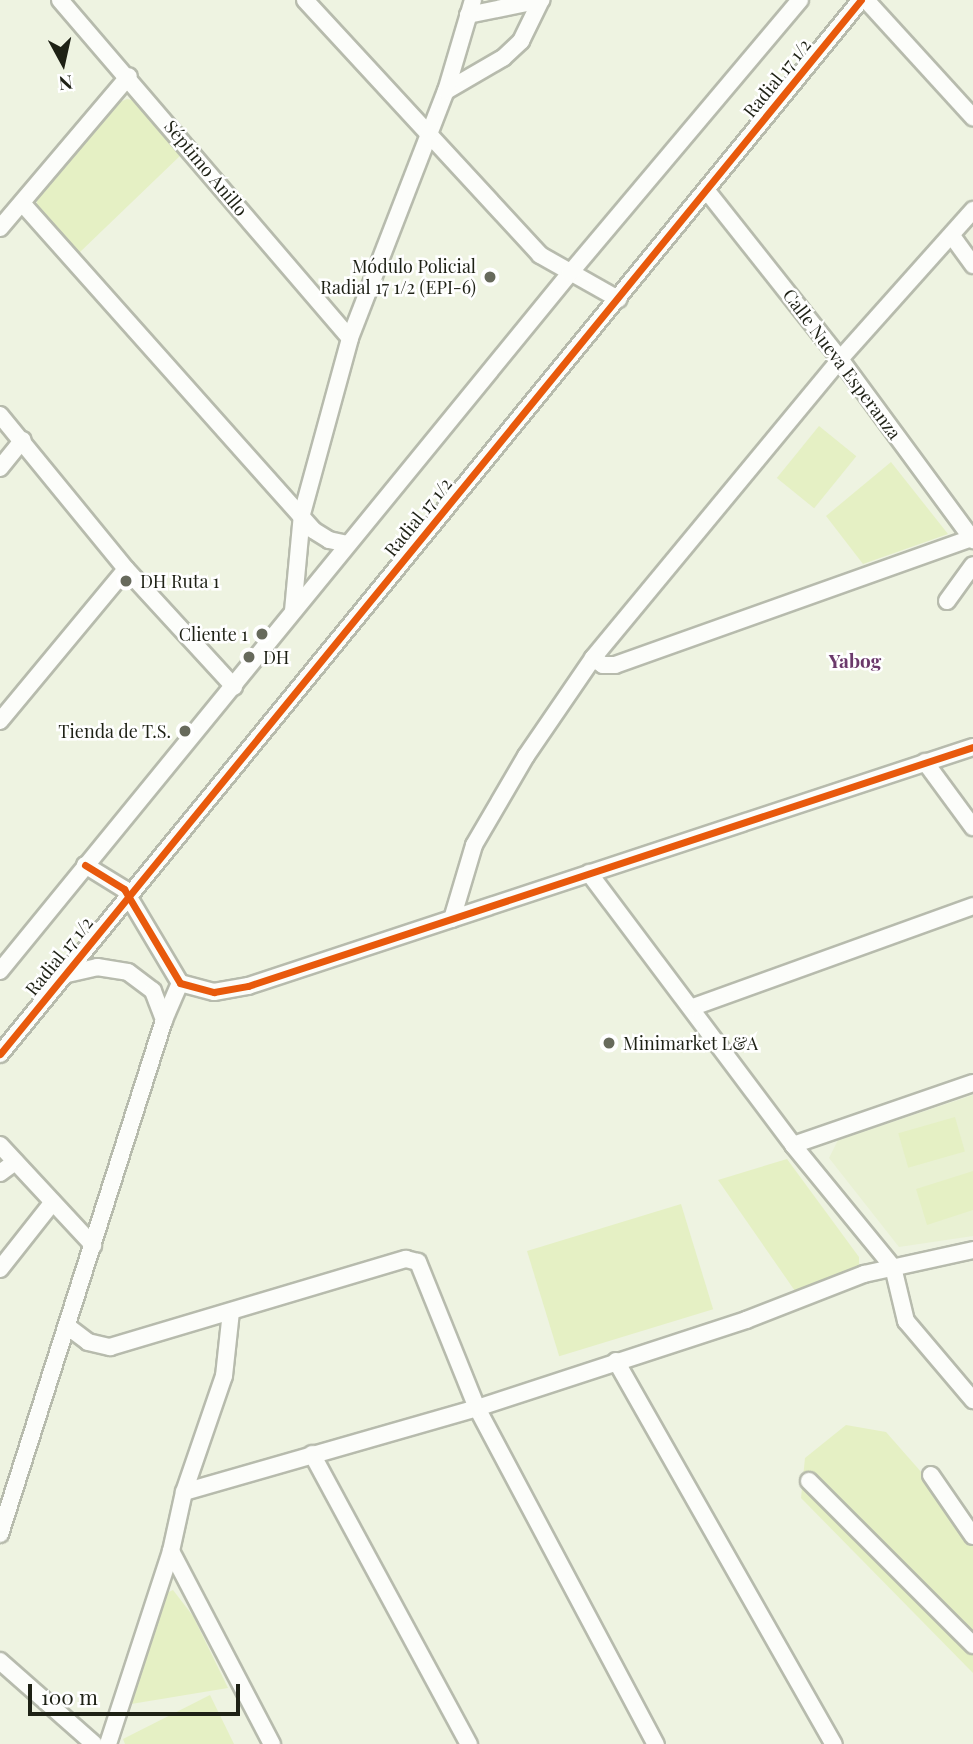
<!DOCTYPE html>
<meta charset="utf-8">
<style>
body{margin:0}
#map{position:relative;width:973px;height:1744px;overflow:hidden;background:#eef3e1;font-family:"Playfair Display",serif}
div>[style]{position:absolute}
.built>*{inset:0;background:#e9f1d3}
.green>*{inset:0;background:#e5f0c4;transform-origin:0 0}
.roads{filter:drop-shadow(2px 0 #b7bbad) drop-shadow(-2px 0 #b7bbad) drop-shadow(0 2px #b7bbad) drop-shadow(0 -2px #b7bbad)}
.minor>*{height:16px;margin:-8px;padding:0 8px;transform-origin:8px;border-radius:8px;background:#fcfdfa}
.cycleway>*{height:7px;margin:-3.5px;padding:0 3.5px;transform-origin:3.5px;border-radius:3.5px;background:#e8590c}
.dots>*{width:19px;height:19px;translate:-50% -50%;box-sizing:border-box;border:4px solid #fff;border-radius:50%}
span{translate:-50% -50%;white-space:nowrap;text-align:center;line-height:1.15;-webkit-text-stroke:5px #fff;paint-order:stroke}
.street-label{font-size:18px;color:#1e2115}
.poi-label{font-size:18px;color:#1e2115}
.right{translate:-100% -50%;text-align:right}
.left{translate:0 -50%;text-align:left}
.neighbourhood-label{font-size:19px;color:#6b396b;font-weight:700}
.north{position:absolute;left:28px;top:28px;width:70px;height:70px;-webkit-text-stroke:5px #fff;paint-order:stroke;rotate:172deg;font-size:19px;font-weight:700;line-height:28px;text-align:center;color:#1e2115}
.north::after{content:'';display:block;margin:auto;width:24px;height:32px;background:#1e2115;clip-path:polygon(50% 0,100% 100%,50% 72%,0 100%)}
.scale{position:absolute;left:28px;top:1684px;width:212px;height:32px;box-sizing:border-box;border:4px solid #1e2115;border-top:0;padding-left:9px;font-size:21px;line-height:24px;white-space:nowrap;color:#1e2115;-webkit-text-stroke:5px #fff;paint-order:stroke}
</style>
<div id="map">
<div class="built">
<div style="clip-path:polygon(973px 1095px,973px 1236px,899px 1247px,829px 1158px,838px 1140px)"></div>
</div>
<div class="green">
<div style="clip-path:polygon(127px 99px,138px 101px,183px 153px,79px 253px,41px 214px,36px 207px,39px 189px,115px 104px)"></div>
<div style="left:819px;top:426px;width:48px;height:67px;rotate:39deg"></div>
<div style="clip-path:polygon(891px 462px,948px 534px,863px 564px,826px 516px)"></div>
<div style="left:955px;top:1117px;width:36px;height:59px;rotate:74deg"></div>
<div style="clip-path:polygon(787px 1159px,859px 1257px,859px 1268px,795px 1291px,718px 1180px)"></div>
<div style="clip-path:polygon(973px 1171px,973px 1210px,927px 1225px,916px 1189px)"></div>
<div style="left:681px;top:1204px;width:110px;height:161px;rotate:73deg"></div>
<div style="clip-path:polygon(846px 1425px,886px 1432px,973px 1531px,973px 1673px,801px 1498px,805px 1458px)"></div>
<div style="clip-path:polygon(173px 1590px,193px 1616px,228px 1688px,125px 1705px,162px 1595px)"></div>
<div style="clip-path:polygon(210px 1695px,234px 1744px,125px 1744px,123px 1739px)"></div>
</div>
<div class="roads">
<div class="minor">
<div style="left:60px;top:0;width:445px;rotate:49.4deg"></div>
<div style="left:305px;top:0;width:347px;rotate:47.3deg"></div>
<div style="left:540px;top:255px;width:90px;rotate:29.4deg"></div>
<div style="left:866px;top:0;width:159px;rotate:47.6deg"></div>
<div style="left:468px;top:15px;width:75px;rotate:-11.6deg"></div>
<div style="left:446px;top:91px;width:66px;rotate:-30.1deg"></div>
<div style="left:503px;top:58px;width:25px;rotate:-43deg"></div>
<div style="left:521px;top:41px;width:46px;rotate:-64deg"></div>
<div style="left:707px;top:191px;width:214px;rotate:51.6deg"></div>
<div style="left:840px;top:359px;width:225px;rotate:53.7deg"></div>
<div style="left:22px;top:203px;width:438px;rotate:48.3deg"></div>
<div style="left:313px;top:530px;width:19px;rotate:32deg"></div>
<div style="left:329px;top:540px;width:19px;rotate:12deg"></div>
<div style="left:0;top:228px;width:199px;rotate:-49.7deg"></div>
<div style="left:952px;top:236px;width:36px;rotate:54deg"></div>
<div style="left:0;top:415px;width:199px;rotate:50.7deg"></div>
<div style="left:126px;top:569px;width:160px;rotate:47.5deg"></div>
<div style="left:0;top:468px;width:36px;rotate:-51deg"></div>
<div style="left:947px;top:601px;width:44px;rotate:-54.2deg"></div>
<div style="left:293px;top:611px;width:97px;rotate:-84.7deg"></div>
<div style="left:302px;top:514px;width:182px;rotate:-74.7deg"></div>
<div style="left:350px;top:338px;width:265px;rotate:-68.8deg"></div>
<div style="left:446px;top:91px;width:95px;rotate:-73.5deg"></div>
<div style="left:593px;top:658px;width:12px;rotate:35deg"></div>
<div style="left:603px;top:665px;width:12px"></div>
<div style="left:615px;top:665px;width:378px;rotate:-19.6deg"></div>
<div style="left:0;top:721px;width:197px;rotate:-50.3deg"></div>
<div style="left:925px;top:762px;width:81px;rotate:53.6deg"></div>
<div style="left:85px;top:865px;width:46px;rotate:31.6deg"></div>
<div style="left:124px;top:889px;width:109px;rotate:59.2deg"></div>
<div style="left:180px;top:983px;width:35px;rotate:15deg"></div>
<div style="left:214px;top:992px;width:35px;rotate:-10deg"></div>
<div style="left:248px;top:986px;width:763px;rotate:-18.25deg"></div>
<div style="left:589px;top:873px;width:340px;rotate:53.1deg"></div>
<div style="left:793px;top:1145px;width:158px;rotate:50.7deg"></div>
<div style="left:893px;top:1267px;width:56px;rotate:76.5deg"></div>
<div style="left:906px;top:1321px;width:104px;rotate:49.7deg"></div>
<div style="left:452px;top:919px;width:77px;rotate:-73.4deg"></div>
<div style="left:474px;top:845px;width:103px;rotate:-59.7deg"></div>
<div style="left:526px;top:756px;width:119px;rotate:-55.6deg"></div>
<div style="left:593px;top:658px;width:388px;rotate:-50.4deg"></div>
<div style="left:840px;top:359px;width:200px;rotate:-48.2deg"></div>
<div style="left:0;top:971px;width:901px;rotate:-50.76deg"></div>
<div style="left:570px;top:273px;width:357px;rotate:-49.9deg"></div>
<div style="left:63px;top:975px;width:35px;rotate:-13deg"></div>
<div style="left:97px;top:967px;width:31px;rotate:9deg"></div>
<div style="left:128px;top:972px;width:31px;rotate:37deg"></div>
<div style="left:153px;top:991px;width:31px;rotate:69deg"></div>
<div style="left:693px;top:1007px;width:298px;rotate:-19.8deg"></div>
<div style="left:0;top:1054px;width:1361px;rotate:-50.76deg"></div>
<div style="left:0;top:1145px;width:137px;rotate:47.1deg"></div>
<div style="left:793px;top:1145px;width:190px;rotate:-19deg"></div>
<div style="left:0;top:1173px;width:19px;rotate:-36deg"></div>
<div style="left:0;top:1269px;width:85px;rotate:-51.7deg"></div>
<div style="left:67px;top:1326px;width:26px;rotate:37deg"></div>
<div style="left:88px;top:1342px;width:23px;rotate:13deg"></div>
<div style="left:110px;top:1347px;width:309px;rotate:-16.6deg"></div>
<div style="left:406px;top:1259px;width:12px;rotate:14deg"></div>
<div style="left:418px;top:1262px;width:157px;rotate:68deg"></div>
<div style="left:477px;top:1408px;width:381px;rotate:62deg"></div>
<div style="left:616px;top:1361px;width:441px;rotate:60.4deg"></div>
<div style="left:312px;top:1454px;width:330px;rotate:61.6deg"></div>
<div style="left:931px;top:1475px;width:74px;rotate:55.5deg"></div>
<div style="left:809px;top:1481px;width:232px;rotate:45deg"></div>
<div style="left:184px;top:1492px;width:305px;rotate:-16deg"></div>
<div style="left:477px;top:1408px;width:283px;rotate:-18.1deg"></div>
<div style="left:746px;top:1320px;width:127px;rotate:-21.3deg"></div>
<div style="left:864px;top:1274px;width:112px;rotate:-12.4deg"></div>
<div style="left:0;top:1534px;width:540px;rotate:-72.3deg"></div>
<div style="left:164px;top:1020px;width:40px;rotate:-66.6deg"></div>
<div style="left:171px;top:1551px;width:218px;rotate:62.4deg"></div>
<div style="left:0;top:1661px;width:125px;rotate:41.4deg"></div>
<div style="left:108px;top:1744px;width:203px;rotate:-71.9deg"></div>
<div style="left:171px;top:1551px;width:60px;rotate:-77.6deg"></div>
<div style="left:184px;top:1492px;width:123px;rotate:-71deg"></div>
<div style="left:224px;top:1376px;width:64px;rotate:-83.8deg"></div>
</div>
</div>
<div class="cycleway">
<div style="left:85px;top:865px;width:46px;rotate:31.6deg"></div>
<div style="left:124px;top:889px;width:109px;rotate:59.2deg"></div>
<div style="left:180px;top:983px;width:35px;rotate:15deg"></div>
<div style="left:214px;top:992px;width:35px;rotate:-10deg"></div>
<div style="left:248px;top:986px;width:763px;rotate:-18.25deg"></div>
<div style="left:0;top:1054px;width:1361px;rotate:-50.76deg"></div>
</div>
<div class="dots">
<div style="left:490px;top:277px;background:#676a5c"></div>
<div style="left:126px;top:581px;background:#676a5c"></div>
<div style="left:262px;top:634px;background:#676a5c"></div>
<div style="left:249px;top:657px;background:#676a5c"></div>
<div style="left:185px;top:731px;background:#676a5c"></div>
<div style="left:609px;top:1043px;background:#676a5c"></div>
</div>
<div class="street-label">
<span style="left:777px;top:78px;rotate:-51deg">Radial 17 1/2</span>
<span style="left:206px;top:168px;rotate:50deg">Séptimo Anillo</span>
<span style="left:842px;top:364px;rotate:53deg">Calle Nueva Esperanza</span>
<span style="left:418px;top:517px;rotate:-51deg">Radial 17 1/2</span>
<span style="left:59px;top:956px;rotate:-51deg">Radial 17 1/2</span>
</div>
<div class="poi-label">
<span class="right" style="left:476px;top:277px">Módulo Policial<br>Radial 17 1/2 (EPI-6)</span>
<span class="left" style="left:140px;top:581px">DH Ruta 1</span>
<span class="right" style="left:248px;top:634px">Cliente 1</span>
<span class="left" style="left:263px;top:657px">DH</span>
<span class="right" style="left:171px;top:731px">Tienda de T.S.</span>
<span class="left" style="left:623px;top:1043px">Minimarket L&amp;A</span>
</div>
<div class="neighbourhood-label">
<span style="left:855px;top:661px">Yabog</span>
</div>
<div class="north">N</div>
<div class="scale">100 m</div>
</div>
